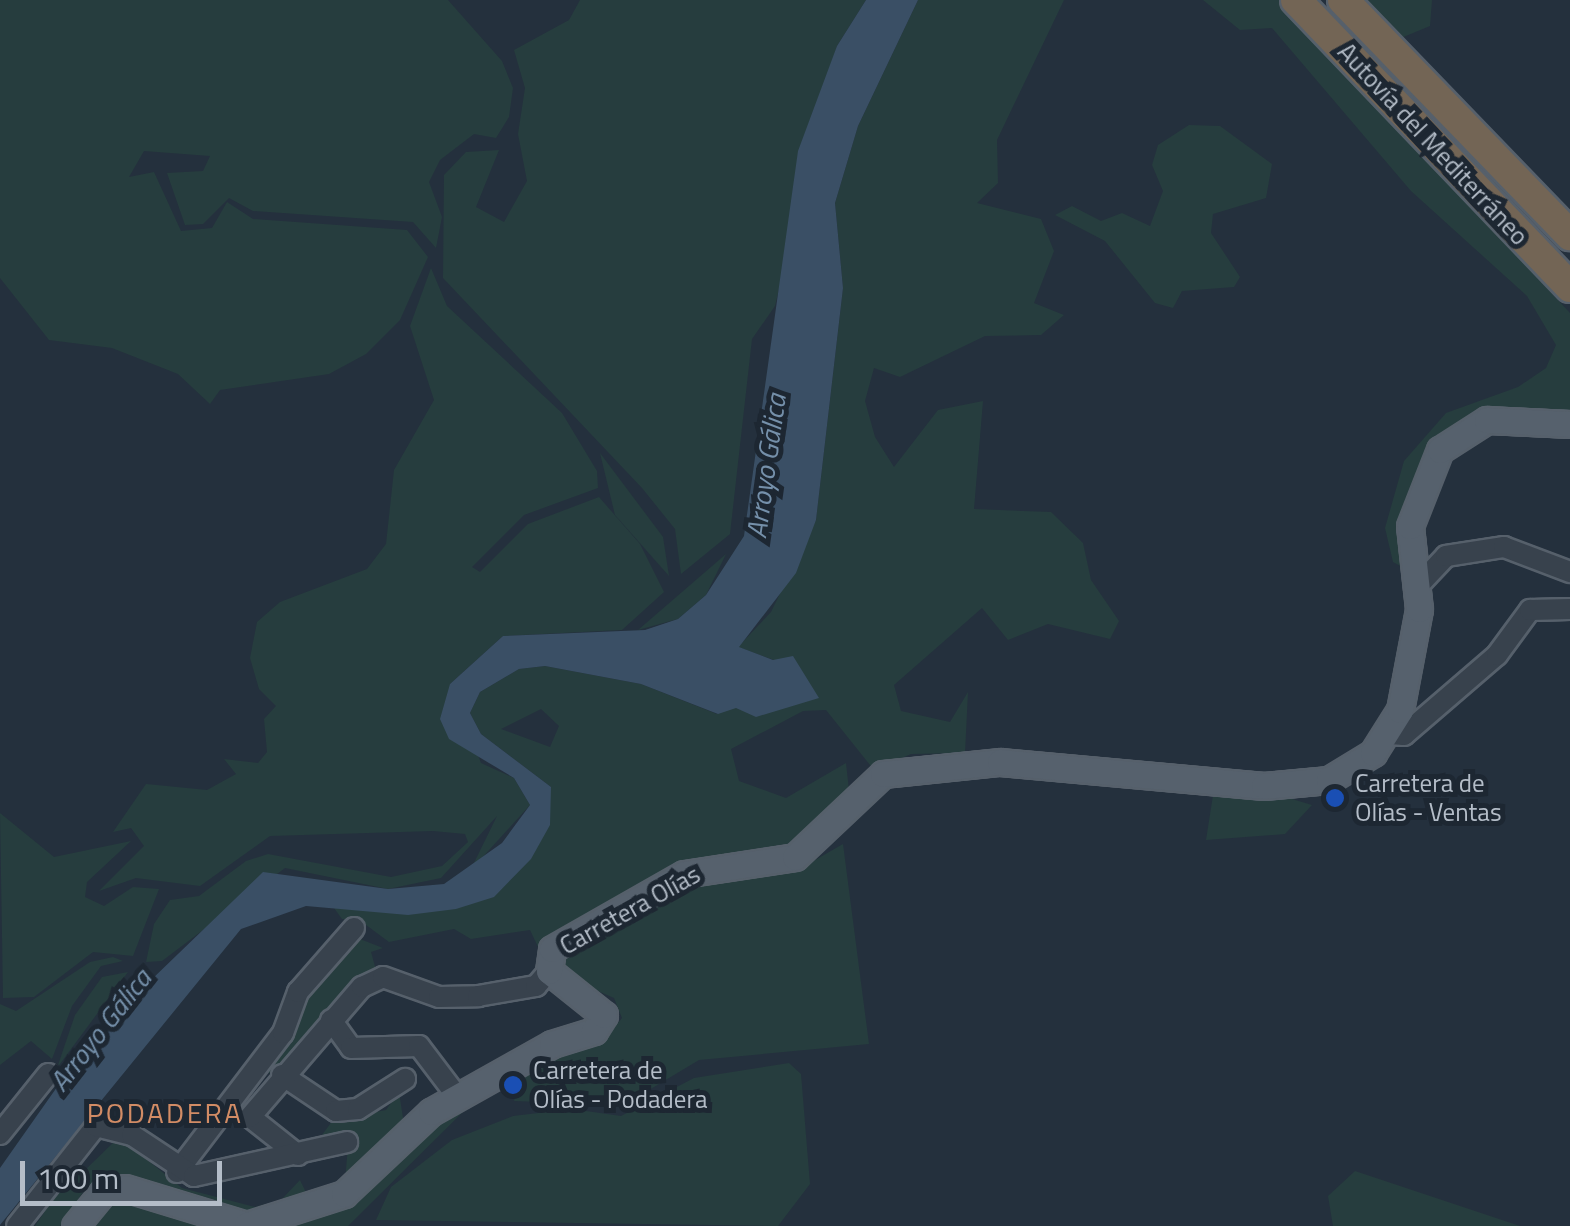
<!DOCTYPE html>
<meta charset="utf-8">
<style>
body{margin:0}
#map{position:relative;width:1570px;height:1226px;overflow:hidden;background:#24303d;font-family:"Titillium Web",sans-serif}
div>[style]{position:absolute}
.green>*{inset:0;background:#263d3e}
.water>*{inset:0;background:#3a4f65}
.roads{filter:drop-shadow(2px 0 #56606b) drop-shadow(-2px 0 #56606b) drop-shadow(0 2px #56606b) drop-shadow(0 -2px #56606b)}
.minor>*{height:20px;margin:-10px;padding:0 10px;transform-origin:10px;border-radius:10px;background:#38424d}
.major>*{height:25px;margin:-12.5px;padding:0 12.5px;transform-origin:12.5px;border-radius:12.5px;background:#56616d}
.highway>*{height:30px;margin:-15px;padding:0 15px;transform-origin:15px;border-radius:15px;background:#736555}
.dots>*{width:28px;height:28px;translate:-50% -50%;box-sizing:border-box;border:5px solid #1d2732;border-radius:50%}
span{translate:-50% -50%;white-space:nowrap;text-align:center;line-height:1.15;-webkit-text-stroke:10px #1d2732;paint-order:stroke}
.street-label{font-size:25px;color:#b4bdc8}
.poi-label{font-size:25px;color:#b4bdc8}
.left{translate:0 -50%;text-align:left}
.water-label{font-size:28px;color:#7590aa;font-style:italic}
.neighbourhood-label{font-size:28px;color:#d28c65;letter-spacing:2.5px}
.scale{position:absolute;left:20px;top:1161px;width:202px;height:45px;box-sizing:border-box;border:5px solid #b4bdc8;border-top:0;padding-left:12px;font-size:30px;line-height:35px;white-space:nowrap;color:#b4bdc8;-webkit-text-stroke:8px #1d2732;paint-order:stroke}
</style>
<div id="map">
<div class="green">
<div style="clip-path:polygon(0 0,448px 0,502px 61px,513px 88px,509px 117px,496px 138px,474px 134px,440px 160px,429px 182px,442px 217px,436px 248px,413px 222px,253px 211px,229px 198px,203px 224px,185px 225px,167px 173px,203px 171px,210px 156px,144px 151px,129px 177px,154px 172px,181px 231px,212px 228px,227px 202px,253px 219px,407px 230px,428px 257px,400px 320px,366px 354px,329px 374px,220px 390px,210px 404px,178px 374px,112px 348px,49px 340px,0 278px)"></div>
<div style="clip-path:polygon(580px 0,866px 0,837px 46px,775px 306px,752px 339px,730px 534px,681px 574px,675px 529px,642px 488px,443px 278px,444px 175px,466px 152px,499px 150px,476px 207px,504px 222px,527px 181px,518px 134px,525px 88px,514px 50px,569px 20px)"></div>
<div style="clip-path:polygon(evenodd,918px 0,1064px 0,997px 140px,998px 183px,977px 203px,1041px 219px,1054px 251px,1034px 303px,1064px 315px,1041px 335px,985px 336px,900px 377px,874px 368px,865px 401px,875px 437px,894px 467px,938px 410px,983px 401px,974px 509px,1051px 512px,1083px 543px,1091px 580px,1119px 621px,1110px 639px,1048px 624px,1008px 640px,982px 608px,894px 685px,901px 711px,950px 722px,968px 692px,965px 753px,911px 754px,874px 770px,826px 710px,803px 711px,731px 749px,739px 781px,786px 798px,846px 763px,849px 790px,811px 840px,682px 861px,539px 949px,530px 930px,471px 939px,454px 929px,389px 942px,358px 919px,342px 919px,334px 908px,456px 909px,551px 787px,481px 734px,470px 713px,480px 692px,519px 669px,545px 666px,641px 684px,717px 714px,774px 660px,738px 647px,771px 612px,816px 520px,843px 288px,835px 203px,858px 126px,918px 0,541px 709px,559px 726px,550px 747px,501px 729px,541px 709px)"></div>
<div style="clip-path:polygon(1203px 0,1309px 0,1294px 16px,1570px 313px,1570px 415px,1491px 414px,1445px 431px,1433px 448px,1404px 568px,1393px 562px,1385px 528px,1404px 461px,1446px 413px,1518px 387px,1546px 368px,1556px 345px,1527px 296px,1411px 191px,1272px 28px,1240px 30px)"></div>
<div style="clip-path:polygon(1362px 0,1432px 0,1430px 26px,1401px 38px)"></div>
<div style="clip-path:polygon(1189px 125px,1220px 126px,1272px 164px,1266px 198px,1213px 214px,1211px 233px,1240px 277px,1234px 287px,1182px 291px,1173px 308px,1155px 303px,1105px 241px,1055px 215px,1072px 206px,1101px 221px,1122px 213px,1150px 226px,1163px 191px,1152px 165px,1158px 145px)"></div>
<div style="clip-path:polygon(431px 268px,447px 306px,562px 413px,597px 471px,598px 488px,524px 515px,472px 567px,480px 572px,528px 524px,599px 497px,640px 544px,664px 592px,622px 630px,503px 636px,450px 684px,481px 763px,514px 778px,530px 805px,470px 871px,497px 816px,441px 878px,388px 889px,285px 868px,162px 961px,146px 962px,154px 924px,170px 900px,199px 896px,246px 861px,268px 854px,391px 877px,442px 866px,468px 842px,465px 834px,433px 831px,270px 836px,200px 886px,136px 878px,99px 891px,144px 846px,131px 828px,113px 832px,146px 784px,207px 790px,236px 774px,224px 759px,258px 763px,267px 752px,264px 719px,276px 706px,259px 689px,250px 658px,257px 622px,280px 602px,367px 569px,386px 544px,394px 470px,434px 400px,410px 326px)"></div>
<div style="clip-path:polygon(600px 453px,663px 537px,669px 576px,615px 515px)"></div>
<div style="clip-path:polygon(726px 554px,706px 595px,678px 619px,638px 630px)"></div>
<div style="clip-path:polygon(1214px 789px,1282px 796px,1312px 805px,1285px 834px,1206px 840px)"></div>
<div style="clip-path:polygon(0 813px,54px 857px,131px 841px,87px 882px,85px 897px,104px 906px,133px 887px,159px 889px,133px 956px,93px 952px,34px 997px,3px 998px)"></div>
<div style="clip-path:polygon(843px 844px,869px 1044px,699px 1060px,624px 1105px,514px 1101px,519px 1079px,581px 1037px,607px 1036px,622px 1018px,614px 998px,568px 978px,562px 959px,702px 877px,803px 867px)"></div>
<div style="clip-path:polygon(360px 939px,383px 948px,371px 952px,376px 970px,275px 1077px,261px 1067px,312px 981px)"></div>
<div style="clip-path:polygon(113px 957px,123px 961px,101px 966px,72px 1006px,52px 1059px,31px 1041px,0 1065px,0 1004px,16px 1011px,90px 962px)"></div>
<div style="clip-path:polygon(128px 972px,57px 1068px,75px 1015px,102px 977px)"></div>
<div style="clip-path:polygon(789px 1063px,801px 1074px,810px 1184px,778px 1226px,376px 1220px,391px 1187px,452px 1140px,513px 1116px,572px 1109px,621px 1116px,694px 1078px)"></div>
<div style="clip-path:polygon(399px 1092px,404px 1124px,345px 1182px,348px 1145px,322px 1135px,333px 1120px,386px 1110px)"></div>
<div style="clip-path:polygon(482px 1093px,348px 1226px,287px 1226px,383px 1176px,423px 1131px)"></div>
<div style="clip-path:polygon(119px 1137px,182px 1188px,255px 1207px,281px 1200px,300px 1180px,311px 1203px,246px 1220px,114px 1172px,83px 1192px,60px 1226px,35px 1226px,75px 1167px,82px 1173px)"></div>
<div style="clip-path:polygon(1355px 1171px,1520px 1226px,1333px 1226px,1328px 1196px)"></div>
<div style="clip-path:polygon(121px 1197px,214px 1226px,84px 1226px)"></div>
</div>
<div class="water">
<div style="clip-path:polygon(866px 0,918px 0,858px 126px,835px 203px,843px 288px,816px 520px,796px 573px,739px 647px,773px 660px,793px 656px,819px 698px,756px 717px,736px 708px,718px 714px,641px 684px,545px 666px,519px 669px,480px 692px,470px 713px,481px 734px,551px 787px,550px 825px,531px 859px,494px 897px,456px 909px,408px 915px,306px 906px,241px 929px,0 1225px,0 1168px,93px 1036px,263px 872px,388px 889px,444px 884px,502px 843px,530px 805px,514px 778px,449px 739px,440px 719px,450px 684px,503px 636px,645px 630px,678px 619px,706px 595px,744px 536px,798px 151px,837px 46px)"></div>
</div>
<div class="roads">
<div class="minor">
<div style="left:1417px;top:587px;width:42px;rotate:-46.9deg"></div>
<div style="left:1446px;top:556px;width:59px;rotate:-8.8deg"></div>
<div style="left:1504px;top:547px;width:71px;rotate:20.7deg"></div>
<div style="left:1390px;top:734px;width:14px;rotate:4deg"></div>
<div style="left:1404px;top:735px;width:123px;rotate:-40.7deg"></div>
<div style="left:1497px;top:655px;width:56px;rotate:-53.7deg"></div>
<div style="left:1530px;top:610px;width:40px;rotate:-1.4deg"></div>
<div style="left:331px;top:1020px;width:34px;rotate:54deg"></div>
<div style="left:351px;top:1048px;width:68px;rotate:-1.7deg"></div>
<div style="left:419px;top:1046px;width:63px;rotate:52.8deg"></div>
<div style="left:282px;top:1075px;width:65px;rotate:33.7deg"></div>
<div style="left:336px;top:1111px;width:22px;rotate:-5deg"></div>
<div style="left:358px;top:1109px;width:56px;rotate:-32.6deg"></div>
<div style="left:0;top:1134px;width:77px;rotate:-51.3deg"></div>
<div style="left:298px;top:1155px;width:61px;rotate:-141.6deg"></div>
<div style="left:250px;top:1117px;width:172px;rotate:-49.3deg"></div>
<div style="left:362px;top:987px;width:23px;rotate:-25deg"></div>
<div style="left:383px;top:977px;width:59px;rotate:19.7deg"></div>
<div style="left:439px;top:997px;width:39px;rotate:-1deg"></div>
<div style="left:478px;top:996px;width:59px;rotate:-9.8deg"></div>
<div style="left:536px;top:986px;width:20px;rotate:-49deg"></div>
<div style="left:177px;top:1172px;width:175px;rotate:-52.7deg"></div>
<div style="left:283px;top:1033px;width:44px;rotate:-69.9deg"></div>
<div style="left:298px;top:992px;width:85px;rotate:-48.8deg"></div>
<div style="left:17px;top:1226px;width:127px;rotate:-51.7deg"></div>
<div style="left:96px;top:1126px;width:37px;rotate:14deg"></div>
<div style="left:132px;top:1135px;width:74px;rotate:33.5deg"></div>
<div style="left:194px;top:1176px;width:157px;rotate:-12.5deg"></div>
</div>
<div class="major">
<div style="left:75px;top:1226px;width:44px;rotate:-50.5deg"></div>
<div style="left:103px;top:1192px;width:22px;rotate:-10deg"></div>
<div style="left:125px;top:1188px;width:127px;rotate:16.9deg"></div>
<div style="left:247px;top:1225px;width:102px;rotate:-17.7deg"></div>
<div style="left:344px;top:1194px;width:120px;rotate:-43.3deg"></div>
<div style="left:431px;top:1112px;width:139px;rotate:-29.3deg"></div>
<div style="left:552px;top:1044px;width:44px;rotate:-17.2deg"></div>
<div style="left:594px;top:1031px;width:19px;rotate:-58deg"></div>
<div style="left:604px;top:1015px;width:70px;rotate:-141.3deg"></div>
<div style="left:549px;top:971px;width:22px;rotate:-82deg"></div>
<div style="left:552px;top:949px;width:152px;rotate:-29.6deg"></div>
<div style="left:684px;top:874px;width:112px;rotate:-8.7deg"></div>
<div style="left:795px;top:857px;width:121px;rotate:-43.3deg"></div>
<div style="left:883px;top:774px;width:118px;rotate:-5.9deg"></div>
<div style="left:1000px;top:762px;width:265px;rotate:5.2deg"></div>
<div style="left:1264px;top:786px;width:65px;rotate:-5.3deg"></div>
<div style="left:1329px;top:780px;width:52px;rotate:-31.5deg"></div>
<div style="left:1373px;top:753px;width:51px;rotate:-57.9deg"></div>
<div style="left:1400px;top:710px;width:103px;rotate:-79.3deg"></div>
<div style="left:1419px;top:609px;width:83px;rotate:-96.2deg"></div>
<div style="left:1410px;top:526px;width:82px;rotate:-68.5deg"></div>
<div style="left:1440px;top:450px;width:56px;rotate:-32.6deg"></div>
<div style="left:1487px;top:420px;width:83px;rotate:2.8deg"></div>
</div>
<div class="highway">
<div style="left:1296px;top:0;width:397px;rotate:46.3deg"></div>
<div style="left:1343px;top:0;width:327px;rotate:46deg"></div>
</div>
</div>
<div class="dots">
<div style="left:1335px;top:798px;background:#1a4fb4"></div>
<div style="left:513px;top:1085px;background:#1a4fb4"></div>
</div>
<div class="street-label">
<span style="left:1433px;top:144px;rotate:47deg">Autovía del Mediterráneo</span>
<span style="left:630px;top:910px;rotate:-29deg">Carretera Olías</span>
</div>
<div class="poi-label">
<span class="left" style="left:1355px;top:798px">Carretera de<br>Olías - Ventas</span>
<span class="left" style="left:533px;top:1085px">Carretera de<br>Olías - Podadera</span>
</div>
<div class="water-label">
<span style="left:766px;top:466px;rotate:-82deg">Arroyo Gálica</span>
<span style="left:100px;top:1030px;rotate:-52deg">Arroyo Gálica</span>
</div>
<div class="neighbourhood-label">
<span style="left:165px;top:1113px">PODADERA</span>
</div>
<div class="scale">100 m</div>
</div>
